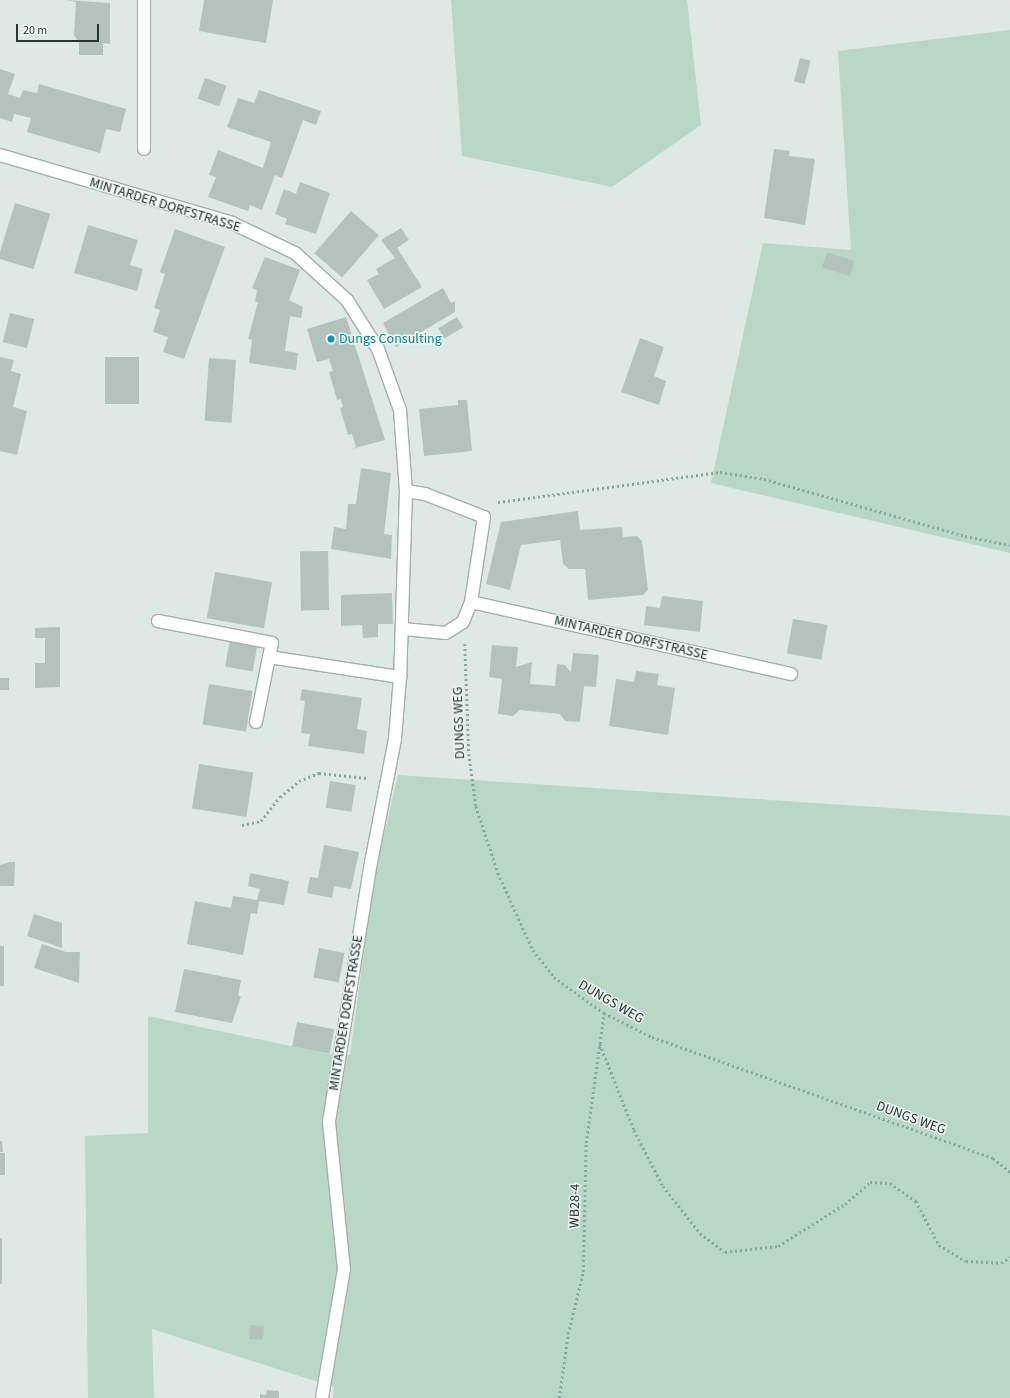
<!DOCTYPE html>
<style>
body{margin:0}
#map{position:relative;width:1010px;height:1398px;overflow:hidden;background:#dee8e5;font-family:"Source Sans 3",sans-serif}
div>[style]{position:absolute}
.green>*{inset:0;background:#b9d7c6}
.building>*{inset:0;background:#b4c2be;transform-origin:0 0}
.path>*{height:2.5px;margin-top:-1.25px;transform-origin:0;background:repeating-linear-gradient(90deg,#82a8a2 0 2px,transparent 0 5px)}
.roads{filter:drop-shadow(1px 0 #a2afac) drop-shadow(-1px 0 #a2afac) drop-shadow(0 1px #a2afac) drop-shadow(0 -1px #a2afac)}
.service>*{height:12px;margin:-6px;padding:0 6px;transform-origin:6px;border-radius:6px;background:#fff}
.minor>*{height:12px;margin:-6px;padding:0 6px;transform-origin:6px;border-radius:6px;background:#fff}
.dots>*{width:11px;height:11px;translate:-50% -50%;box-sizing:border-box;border:2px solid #eef5f3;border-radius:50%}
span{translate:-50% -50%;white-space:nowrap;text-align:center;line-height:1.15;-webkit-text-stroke:3px #eef5f3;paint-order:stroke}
.street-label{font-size:14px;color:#223633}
.culture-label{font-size:14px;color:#0d838f}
.left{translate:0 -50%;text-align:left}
.scale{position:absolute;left:16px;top:24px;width:83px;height:18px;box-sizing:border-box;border:2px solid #223633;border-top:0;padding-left:5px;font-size:12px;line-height:14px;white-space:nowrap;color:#223633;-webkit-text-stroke:3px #eef5f3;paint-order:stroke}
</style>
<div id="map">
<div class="green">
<div style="clip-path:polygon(451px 0,687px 0,701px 125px,612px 187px,462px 156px)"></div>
<div style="clip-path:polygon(1010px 30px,1010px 553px,711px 483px,763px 243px,851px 250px,838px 51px)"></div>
<div style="clip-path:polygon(398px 775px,1010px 816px,1010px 1398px,333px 1398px,334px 1387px,152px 1329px,154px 1398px,88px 1398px,85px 1136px,148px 1133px,148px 1016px,333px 1055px,350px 1055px,374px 877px)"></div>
</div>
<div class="building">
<div style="clip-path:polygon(66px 0,110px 3px,110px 44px,103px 43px,103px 55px,79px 55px,79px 43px,74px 35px,76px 2px)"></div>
<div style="clip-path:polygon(204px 0,273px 0,266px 43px,199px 31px)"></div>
<div style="left:800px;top:58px;width:11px;height:24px;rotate:15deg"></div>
<div style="clip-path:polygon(0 69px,15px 74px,8px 94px,20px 98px,23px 90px,37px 93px,39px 84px,126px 109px,120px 132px,106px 129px,100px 153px,27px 132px,31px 118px,14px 114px,12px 122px,0 118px)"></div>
<div style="left:205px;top:78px;width:23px;height:22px;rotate:20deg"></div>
<div style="clip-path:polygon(259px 90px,321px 111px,316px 125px,303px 120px,282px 178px,275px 175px,262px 210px,250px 205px,248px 211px,208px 197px,216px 177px,209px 175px,218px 150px,263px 168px,271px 142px,227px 127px,238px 98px,254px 103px)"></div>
<div style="clip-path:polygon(774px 149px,790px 151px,789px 156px,815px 159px,805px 225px,764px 218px)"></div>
<div style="clip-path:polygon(300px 182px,330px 193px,316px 234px,285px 224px,287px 219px,275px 214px,284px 189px,296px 194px)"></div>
<div style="left:15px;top:203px;width:37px;height:58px;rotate:17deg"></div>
<div style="left:351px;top:211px;width:37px;height:56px;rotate:41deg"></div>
<div style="clip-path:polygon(88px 225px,138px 240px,130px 265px,143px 269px,137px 291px,74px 273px)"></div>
<div style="clip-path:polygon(401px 228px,409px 240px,397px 248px,422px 287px,384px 309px,367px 280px,379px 274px,376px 269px,395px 258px,381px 240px)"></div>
<div style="clip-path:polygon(175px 229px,225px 247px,184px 359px,163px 352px,168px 337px,153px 332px,160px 310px,154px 308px,165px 274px,160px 272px)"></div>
<div style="left:827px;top:252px;width:29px;height:16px;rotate:18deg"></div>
<div style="clip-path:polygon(265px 257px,300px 270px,289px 300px,303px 307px,301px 318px,290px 316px,285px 351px,298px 353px,296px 370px,249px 363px,252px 340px,248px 339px,258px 302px,255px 302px,257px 290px,252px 288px)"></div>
<div style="clip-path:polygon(443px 288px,451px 303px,455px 301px,455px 312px,396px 347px,383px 323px)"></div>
<div style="left:10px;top:313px;width:25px;height:30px;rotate:14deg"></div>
<div style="clip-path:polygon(346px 317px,385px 440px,352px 449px,356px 447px,352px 434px,348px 435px,340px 408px,343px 407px,341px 399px,337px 400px,329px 372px,333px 371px,329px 359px,317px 362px,307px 329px)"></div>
<div style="left:457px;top:317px;width:12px;height:22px;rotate:59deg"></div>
<div style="clip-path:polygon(640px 338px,664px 347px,654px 376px,666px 381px,659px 405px,621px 392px)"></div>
<div style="clip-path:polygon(0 357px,14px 360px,11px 371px,21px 374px,13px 407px,27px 411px,17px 455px,0 451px)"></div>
<div style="left:105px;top:357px;width:34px;height:47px"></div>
<div style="left:209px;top:358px;width:27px;height:63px;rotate:4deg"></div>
<div style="clip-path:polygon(458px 400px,467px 400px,472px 451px,424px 456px,419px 409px,458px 405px)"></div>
<div style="clip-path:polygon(361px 468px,391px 473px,384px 534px,392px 535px,391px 559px,331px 549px,334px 527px,346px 529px,348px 504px,356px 504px)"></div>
<div style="clip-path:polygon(578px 511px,580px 530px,622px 527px,623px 537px,637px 536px,642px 541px,648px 590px,643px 595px,588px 600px,585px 569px,569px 569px,563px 564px,560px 540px,521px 545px,510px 590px,486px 584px,501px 522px)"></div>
<div style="left:328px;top:551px;width:59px;height:28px;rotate:89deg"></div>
<div style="left:215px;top:572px;width:58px;height:47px;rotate:10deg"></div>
<div style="clip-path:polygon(392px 593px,393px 624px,378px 624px,378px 637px,363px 638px,362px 625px,341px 626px,341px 595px)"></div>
<div style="clip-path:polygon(662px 596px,703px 601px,700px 632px,644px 625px,646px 606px,660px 608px)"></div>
<div style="left:793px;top:619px;width:35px;height:35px;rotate:10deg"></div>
<div style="clip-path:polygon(60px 627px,60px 687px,35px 688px,35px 663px,45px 663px,45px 638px,35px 638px,35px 628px)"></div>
<div style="left:230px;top:639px;width:28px;height:28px;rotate:10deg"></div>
<div style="clip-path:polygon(492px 645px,518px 647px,516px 667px,532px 662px,530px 684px,555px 686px,557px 664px,565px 665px,571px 672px,573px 653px,599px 655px,596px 687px,584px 686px,580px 722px,565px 721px,560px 714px,520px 710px,513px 716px,498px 714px,502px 679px,489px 677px)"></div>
<div style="clip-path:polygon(636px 671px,659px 674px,657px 685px,675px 688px,668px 735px,609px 726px,616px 679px,634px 682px)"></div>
<div style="left:0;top:678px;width:9px;height:12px"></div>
<div style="left:209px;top:684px;width:44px;height:41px;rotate:9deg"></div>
<div style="clip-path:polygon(302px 689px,362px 698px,357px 729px,367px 731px,364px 754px,308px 746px,310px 734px,301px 733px,305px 701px,300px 700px)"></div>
<div style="left:199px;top:764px;width:55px;height:45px;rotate:9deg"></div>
<div style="left:330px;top:781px;width:26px;height:27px;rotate:9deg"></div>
<div style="clip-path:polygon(324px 845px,359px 852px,351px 889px,334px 886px,332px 898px,307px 893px,310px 877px,318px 878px)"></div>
<div style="clip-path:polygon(10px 862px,15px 862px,14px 886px,0 886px,0 865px)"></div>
<div style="clip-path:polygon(250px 873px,289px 881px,284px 905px,259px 901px,257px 914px,251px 913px,243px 955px,187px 944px,195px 901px,231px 908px,233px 896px,257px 900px,260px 889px,248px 886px)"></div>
<div style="clip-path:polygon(34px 914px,62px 923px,62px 948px,27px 936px)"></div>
<div style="clip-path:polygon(42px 944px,66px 952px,80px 952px,79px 983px,34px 968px)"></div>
<div style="left:0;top:946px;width:4px;height:40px"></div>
<div style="left:319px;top:948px;width:26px;height:30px;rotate:11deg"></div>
<div style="clip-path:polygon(184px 969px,241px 980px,238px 996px,241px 996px,232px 1023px,175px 1012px)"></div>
<div style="left:297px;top:1022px;width:38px;height:25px;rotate:11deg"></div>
<div style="clip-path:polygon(0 1141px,2px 1141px,3px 1152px,0 1152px)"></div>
<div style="left:5px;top:1153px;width:22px;height:5px;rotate:90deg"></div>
<div style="left:0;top:1238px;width:2px;height:46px"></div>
<div style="left:250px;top:1325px;width:14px;height:14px;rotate:4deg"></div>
<div style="clip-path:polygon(267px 1390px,279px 1391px,279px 1398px,260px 1398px,260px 1394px,266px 1395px)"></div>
</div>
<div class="path">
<div style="left:498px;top:502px;width:224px;rotate:-7.7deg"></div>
<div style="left:720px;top:472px;width:45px;rotate:9deg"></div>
<div style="left:764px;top:479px;width:209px;rotate:15.8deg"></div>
<div style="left:965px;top:536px;width:46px;rotate:11.3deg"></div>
<div style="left:465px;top:644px;width:110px;rotate:87.9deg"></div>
<div style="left:469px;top:754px;width:52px;rotate:82.3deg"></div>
<div style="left:476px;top:806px;width:71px;rotate:71.8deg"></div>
<div style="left:498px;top:873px;width:85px;rotate:65.6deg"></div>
<div style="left:533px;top:950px;width:34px;rotate:52deg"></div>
<div style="left:554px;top:977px;width:62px;rotate:35.8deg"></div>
<div style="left:604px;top:1013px;width:54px;rotate:26.6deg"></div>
<div style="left:652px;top:1037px;width:362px;rotate:19.5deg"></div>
<div style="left:993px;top:1158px;width:22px;rotate:39deg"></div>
<div style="left:242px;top:825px;width:19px;rotate:-12deg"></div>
<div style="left:261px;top:821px;width:31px;rotate:-52deg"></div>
<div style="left:280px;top:797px;width:25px;rotate:-40deg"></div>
<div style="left:299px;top:781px;width:22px;rotate:-22deg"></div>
<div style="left:319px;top:773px;width:48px;rotate:5.9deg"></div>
<div style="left:600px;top:1044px;width:92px;rotate:68.4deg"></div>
<div style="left:634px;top:1130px;width:63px;rotate:62.6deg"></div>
<div style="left:663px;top:1186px;width:60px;rotate:51.8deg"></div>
<div style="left:700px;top:1233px;width:31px;rotate:37deg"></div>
<div style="left:725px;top:1252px;width:53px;rotate:-6.5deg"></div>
<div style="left:778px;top:1246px;width:79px;rotate:-32.1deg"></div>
<div style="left:845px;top:1204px;width:33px;rotate:-41deg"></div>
<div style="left:870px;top:1182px;width:20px;rotate:3deg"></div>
<div style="left:890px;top:1183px;width:32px;rotate:35deg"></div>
<div style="left:916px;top:1201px;width:50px;rotate:62.4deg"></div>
<div style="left:939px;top:1245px;width:31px;rotate:31deg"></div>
<div style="left:966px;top:1261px;width:35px;rotate:3deg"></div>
<div style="left:1001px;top:1263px;width:11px;rotate:-34deg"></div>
<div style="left:559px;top:1398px;width:65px;rotate:-82deg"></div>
<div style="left:568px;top:1334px;width:64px;rotate:-76.4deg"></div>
<div style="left:583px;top:1272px;width:129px;rotate:-88.7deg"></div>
<div style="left:586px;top:1143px;width:131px;rotate:-82.1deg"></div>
</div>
<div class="roads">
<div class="service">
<div style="left:471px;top:602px;width:328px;rotate:12.7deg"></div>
<div style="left:158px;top:621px;width:116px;rotate:10.9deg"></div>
<div style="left:272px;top:643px;width:14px;rotate:102deg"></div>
<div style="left:269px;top:657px;width:133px;rotate:8.7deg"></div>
<div style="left:403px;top:629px;width:43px;rotate:5.3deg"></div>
<div style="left:446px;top:633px;width:20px;rotate:-33deg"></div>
<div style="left:463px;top:622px;width:22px;rotate:-68deg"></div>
<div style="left:471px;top:602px;width:86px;rotate:-81.3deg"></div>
<div style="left:484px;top:517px;width:63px;rotate:-158.7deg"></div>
<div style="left:425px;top:494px;width:19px;rotate:-171deg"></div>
<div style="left:256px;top:722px;width:66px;rotate:-78.7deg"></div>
</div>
<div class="minor">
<div style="left:144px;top:0;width:149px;rotate:90deg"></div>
<div style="left:0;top:155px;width:242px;rotate:16.3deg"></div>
<div style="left:232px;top:223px;width:70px;rotate:25.5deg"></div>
<div style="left:295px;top:253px;width:70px;rotate:42.1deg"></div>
<div style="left:347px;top:300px;width:58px;rotate:57.7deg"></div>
<div style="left:378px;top:349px;width:65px;rotate:70.2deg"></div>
<div style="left:400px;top:410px;width:81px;rotate:85.8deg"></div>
<div style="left:406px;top:491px;width:186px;rotate:91.8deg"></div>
<div style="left:400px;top:677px;width:62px;rotate:94.6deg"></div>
<div style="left:395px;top:739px;width:125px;rotate:101deg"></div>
<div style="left:371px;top:862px;width:263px;rotate:99.2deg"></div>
<div style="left:329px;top:1122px;width:148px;rotate:84.2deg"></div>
<div style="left:344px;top:1269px;width:131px;rotate:99.7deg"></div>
</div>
</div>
<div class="dots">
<div style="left:331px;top:339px;background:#0f9aa8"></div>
</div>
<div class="street-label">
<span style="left:165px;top:205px;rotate:17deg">MINTARDER DORFSTRASSE</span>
<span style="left:631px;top:638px;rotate:13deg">MINTARDER DORFSTRASSE</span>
<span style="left:459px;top:723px;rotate:-92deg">DUNGS WEG</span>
<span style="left:611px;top:1002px;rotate:30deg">DUNGS WEG</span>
<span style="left:346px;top:1013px;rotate:-81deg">MINTARDER DORFSTRASSE</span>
<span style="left:911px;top:1118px;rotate:20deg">DUNGS WEG</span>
<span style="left:575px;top:1206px;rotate:-89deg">WB28-4</span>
</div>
<div class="culture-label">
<span class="left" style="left:339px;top:339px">Dungs Consulting</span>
</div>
<div class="scale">20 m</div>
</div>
